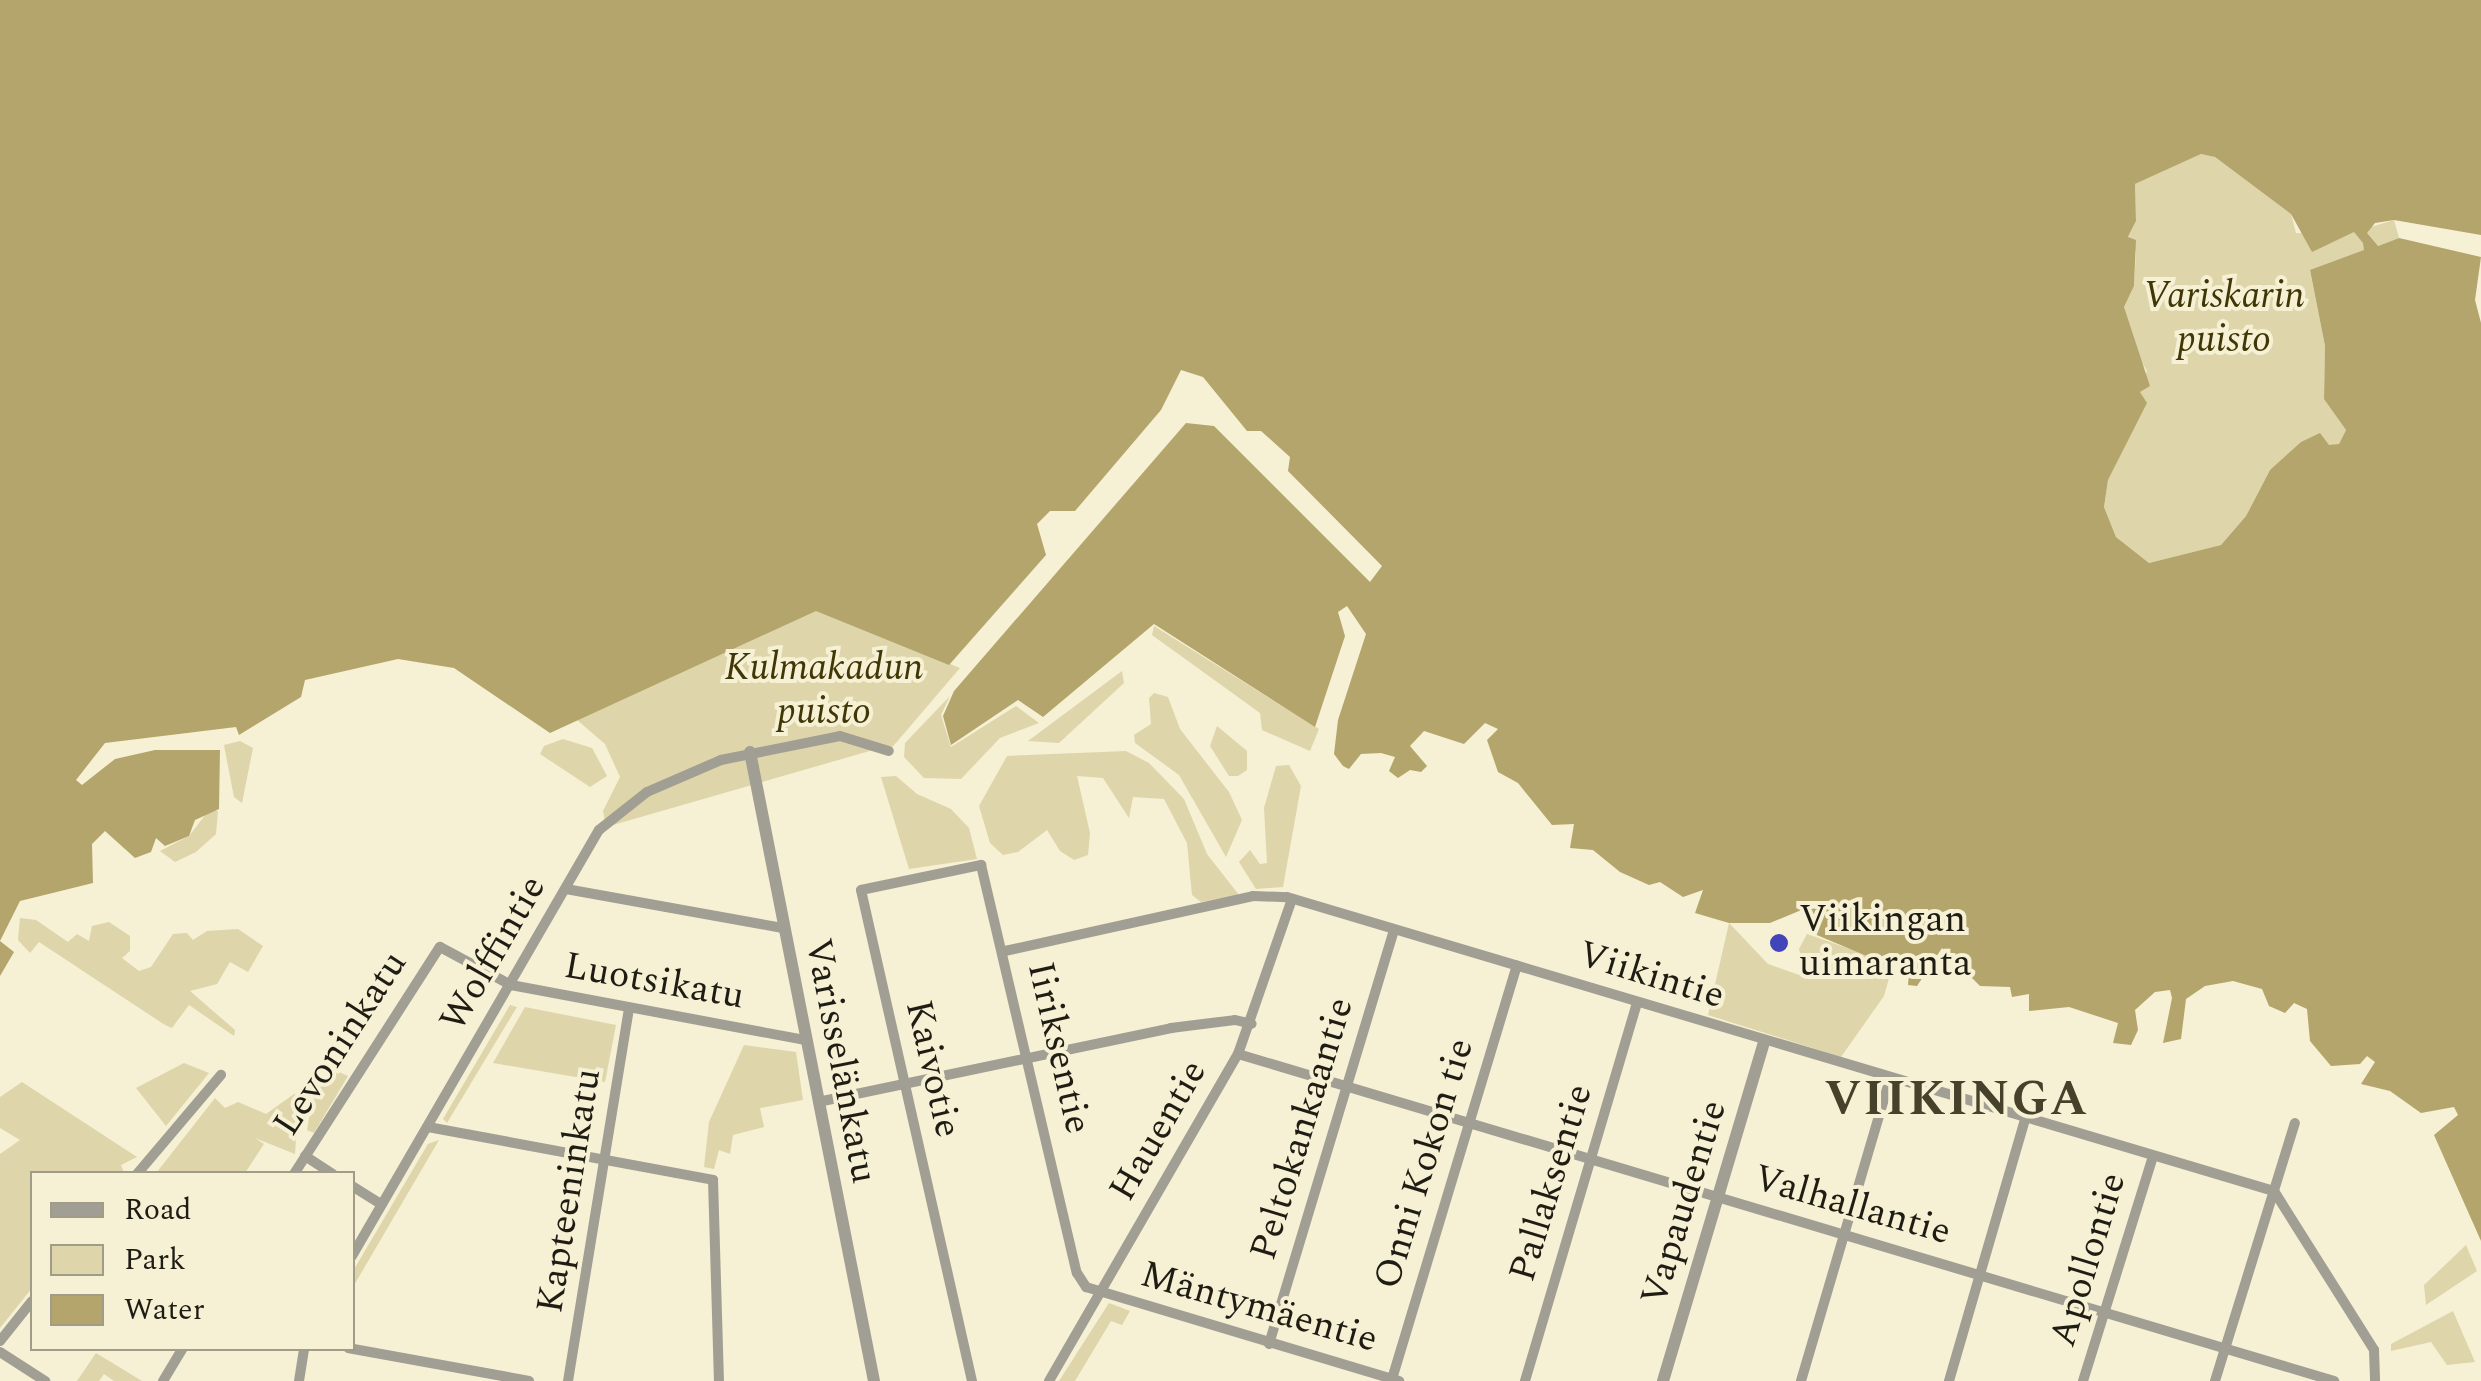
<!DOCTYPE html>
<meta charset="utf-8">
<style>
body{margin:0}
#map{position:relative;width:2481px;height:1381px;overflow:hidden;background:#f6f0d4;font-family:Spectral,serif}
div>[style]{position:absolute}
.green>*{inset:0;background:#dfd5aa}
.water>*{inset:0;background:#b3a56b}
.minor>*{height:10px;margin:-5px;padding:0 5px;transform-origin:5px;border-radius:5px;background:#a19e93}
.tertiary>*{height:12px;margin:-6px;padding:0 6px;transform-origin:6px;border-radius:6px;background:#a19e93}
.dots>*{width:28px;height:28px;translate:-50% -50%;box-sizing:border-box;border:5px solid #f6f0d4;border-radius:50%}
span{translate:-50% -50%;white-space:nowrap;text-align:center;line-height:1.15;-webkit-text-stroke:8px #f6f0d4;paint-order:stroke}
.park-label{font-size:38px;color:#413706;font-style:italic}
.poi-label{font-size:38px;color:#1f1d13}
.left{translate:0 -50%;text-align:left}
.street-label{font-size:38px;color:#1f1d13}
.district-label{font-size:48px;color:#46412a;font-weight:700;letter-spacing:2.5px}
.legend{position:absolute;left:30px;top:1171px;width:325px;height:180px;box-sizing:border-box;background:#f6f0d4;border:2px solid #a09c87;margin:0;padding:12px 18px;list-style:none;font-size:30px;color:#1f1d13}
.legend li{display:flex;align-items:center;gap:20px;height:50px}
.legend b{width:50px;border:2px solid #a09c87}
</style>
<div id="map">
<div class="green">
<div style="clip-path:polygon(2201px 154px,2215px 157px,2291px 214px,2296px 233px,2344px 235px,2394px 220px,2399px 238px,2310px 271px,2325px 346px,2324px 398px,2346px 430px,2339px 444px,2270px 470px,2246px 516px,2221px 545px,2149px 563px,2116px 537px,2104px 507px,2108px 480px,2146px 404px,2140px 392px,2147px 371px,2130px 342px,2124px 307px,2134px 286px,2136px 252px,2128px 238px,2136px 221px,2135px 184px)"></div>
<div style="clip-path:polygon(816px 610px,960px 668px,889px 751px,880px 748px,606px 827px,603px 811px,620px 777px,605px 744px,576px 719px)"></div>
<div style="clip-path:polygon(1154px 626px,1319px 729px,1310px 751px,1262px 730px,1260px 713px,1152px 635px)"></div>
<div style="clip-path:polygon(1122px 671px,1124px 683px,1059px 743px,1028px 741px)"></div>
<div style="clip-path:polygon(1154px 693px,1168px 697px,1180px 729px,1229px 792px,1242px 820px,1226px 857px,1179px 775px,1135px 743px,1134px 735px,1151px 724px,1149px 698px)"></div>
<div style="clip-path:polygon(950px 696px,941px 715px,951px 747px,1016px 706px,1039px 723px,1000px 738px,961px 779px,924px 778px,904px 757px,905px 743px)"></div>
<div style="clip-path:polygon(1217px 726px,1247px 751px,1247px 770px,1238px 776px,1229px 776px,1210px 746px)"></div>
<div style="clip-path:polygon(563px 739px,592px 748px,607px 776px,590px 787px,540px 754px,544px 746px)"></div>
<div style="clip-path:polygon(240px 741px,253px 748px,242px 803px,234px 797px,224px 745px)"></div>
<div style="clip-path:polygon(1126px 751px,1149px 763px,1184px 799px,1207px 854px,1239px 895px,1201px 902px,1192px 895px,1187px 843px,1164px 799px,1133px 797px,1129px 818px,1103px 778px,1077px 776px,1090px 833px,1088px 855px,1074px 860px,1060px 851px,1047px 830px,1018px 852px,1003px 855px,990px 843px,979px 806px,1007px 756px)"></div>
<div style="clip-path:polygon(1289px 765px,1301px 786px,1283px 887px,1256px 889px,1239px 862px,1250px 850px,1260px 864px,1267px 863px,1264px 808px,1276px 766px)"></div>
<div style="clip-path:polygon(896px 776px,917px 794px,951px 809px,969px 828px,977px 859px,909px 869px,881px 777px)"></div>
<div style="clip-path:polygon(209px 810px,218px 811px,216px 834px,196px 852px,175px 862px,160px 851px,189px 836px)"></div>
<div style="clip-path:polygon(20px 918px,36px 920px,68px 942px,77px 934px,89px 941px,92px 926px,109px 922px,130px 936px,130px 951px,122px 958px,139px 971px,151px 967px,173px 934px,187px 933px,193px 940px,207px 931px,238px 929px,263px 946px,248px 972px,230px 962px,217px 984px,190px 991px,235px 1030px,234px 1036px,189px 1005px,172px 1028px,165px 1025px,39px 942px,30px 953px,18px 940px)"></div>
<div style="clip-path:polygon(1729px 923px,1768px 964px,1805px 977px,1799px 949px,1807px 934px,1893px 964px,1884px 996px,1841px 1057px,1708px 1015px)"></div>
<div style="clip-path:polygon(510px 1005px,517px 1007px,447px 1123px,443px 1119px)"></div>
<div style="clip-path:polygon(525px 1007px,616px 1025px,605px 1082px,493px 1063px)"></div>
<div style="clip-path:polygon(744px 1045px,796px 1052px,803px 1100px,760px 1108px,764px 1127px,733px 1135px,730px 1154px,719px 1150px,714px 1169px,704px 1167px,709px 1122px)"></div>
<div style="clip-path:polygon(184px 1063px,209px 1073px,166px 1126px,136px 1088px)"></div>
<div style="clip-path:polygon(332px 1069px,348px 1076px,314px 1133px,307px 1130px,312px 1100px)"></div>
<div style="clip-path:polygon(22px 1082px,137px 1157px,121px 1165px,124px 1173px,32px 1174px,32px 1288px,0 1328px,0 1154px,20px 1140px,0 1128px,0 1097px)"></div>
<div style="clip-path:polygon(294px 1094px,306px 1094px,298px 1109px,295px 1154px,255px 1138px,264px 1144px,245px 1173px,157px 1172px,215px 1098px,225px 1108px,238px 1102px,266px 1114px)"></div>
<div style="clip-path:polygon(439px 1140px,353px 1287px,353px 1271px,428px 1144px)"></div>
<div style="clip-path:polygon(2466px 1245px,2477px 1271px,2426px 1305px,2424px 1285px)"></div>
<div style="clip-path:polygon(1109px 1303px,1130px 1311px,1122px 1325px,1111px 1321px,1075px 1381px,1059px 1381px)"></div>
<div style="clip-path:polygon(2453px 1311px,2475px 1362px,2447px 1365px,2431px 1342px,2391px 1351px,2391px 1344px)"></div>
<div style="clip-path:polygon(96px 1353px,142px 1381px,114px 1381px,104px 1374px,99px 1381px,77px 1381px)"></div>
</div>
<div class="water">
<div style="clip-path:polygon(evenodd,0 0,2481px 0,2481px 235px,2394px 220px,2375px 223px,2367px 233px,2378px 246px,2399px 238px,2481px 257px,2475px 300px,2481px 323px,2481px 1241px,2434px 1135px,2458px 1115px,2454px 1107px,2421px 1113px,2390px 1091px,2361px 1084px,2375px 1062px,2367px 1056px,2360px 1064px,2331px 1066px,2310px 1041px,2307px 1009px,2294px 1003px,2285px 1013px,2269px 1006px,2262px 989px,2233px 981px,2205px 986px,2186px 999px,2181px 1039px,2163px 1043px,2172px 998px,2170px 990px,2155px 992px,2135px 1010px,2138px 1030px,2131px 1045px,2113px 1043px,2118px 1023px,2069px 1007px,2029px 1011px,2029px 994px,2012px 997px,2010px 987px,1980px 986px,1942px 948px,1917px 986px,1908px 985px,1910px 961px,1869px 957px,1812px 933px,1811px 906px,1770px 923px,1729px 923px,1695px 913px,1703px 890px,1683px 897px,1660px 882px,1649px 885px,1620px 872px,1593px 850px,1570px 848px,1574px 824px,1552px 825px,1518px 783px,1498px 772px,1487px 740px,1498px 729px,1485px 723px,1464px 744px,1424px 731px,1410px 746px,1427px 766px,1421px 772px,1410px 770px,1398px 778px,1389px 771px,1395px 757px,1381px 753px,1361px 754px,1349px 769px,1343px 766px,1334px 754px,1338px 720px,1366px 634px,1347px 606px,1338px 612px,1345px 636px,1315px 727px,1154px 624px,1043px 717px,1018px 700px,951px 745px,943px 716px,954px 691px,1186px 423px,1214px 426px,1370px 582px,1382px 566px,1288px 471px,1290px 457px,1261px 431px,1247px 431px,1203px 377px,1181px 370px,1161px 410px,1075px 511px,1050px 511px,1037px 524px,1046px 555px,949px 665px,816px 611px,550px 733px,454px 668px,398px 659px,305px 680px,301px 697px,239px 735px,236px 727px,105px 743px,76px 780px,82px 785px,115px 759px,155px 750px,220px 750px,219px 809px,195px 820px,189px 836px,165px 846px,156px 838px,151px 852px,135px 858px,105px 831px,92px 844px,93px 883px,20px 901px,0 941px,14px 952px,0 976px,0 0,2201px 154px,2215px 157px,2291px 214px,2312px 252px,2354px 232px,2363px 243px,2364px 250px,2310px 270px,2325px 346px,2324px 399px,2346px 430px,2339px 444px,2329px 445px,2320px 433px,2301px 442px,2270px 470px,2246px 516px,2221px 545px,2149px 563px,2116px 537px,2104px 507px,2108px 480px,2147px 403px,2140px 392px,2150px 386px,2124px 307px,2134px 286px,2136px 240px,2128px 237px,2136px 221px,2135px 184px,2201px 154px)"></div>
</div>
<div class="minor">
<div style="left:566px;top:889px;width:220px;rotate:10.2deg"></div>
<div style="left:1005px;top:951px;width:254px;rotate:-12.5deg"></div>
<div style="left:1253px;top:896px;width:34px;rotate:2deg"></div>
<div style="left:1287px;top:897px;width:1030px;rotate:16.59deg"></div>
<div style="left:2274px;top:1191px;width:188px;rotate:57.8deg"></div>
<div style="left:2374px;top:1350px;width:31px;rotate:88deg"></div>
<div style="left:1238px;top:1054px;width:1144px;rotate:16.61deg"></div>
<div style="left:818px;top:1102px;width:361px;rotate:-11.8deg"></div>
<div style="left:1171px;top:1028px;width:64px;rotate:-7.1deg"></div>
<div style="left:1235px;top:1020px;width:17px;rotate:13deg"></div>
<div style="left:428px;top:1127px;width:290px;rotate:10.5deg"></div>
<div style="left:713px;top:1180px;width:201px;rotate:88.3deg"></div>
<div style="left:305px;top:1156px;width:33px;rotate:33deg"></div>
<div style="left:137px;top:1174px;width:130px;rotate:-49.7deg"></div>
<div style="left:294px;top:1174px;width:270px;rotate:-57.3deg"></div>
<div style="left:440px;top:947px;width:81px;rotate:28.2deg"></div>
<div style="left:511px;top:985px;width:300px;rotate:10.6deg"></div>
<div style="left:352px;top:1186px;width:34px;rotate:32deg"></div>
<div style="left:352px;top:1256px;width:492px;rotate:-59.9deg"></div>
<div style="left:599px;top:830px;width:61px;rotate:-38.4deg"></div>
<div style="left:647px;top:792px;width:81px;rotate:-23.4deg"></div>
<div style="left:721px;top:760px;width:121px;rotate:-11.4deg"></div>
<div style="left:840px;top:736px;width:51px;rotate:17deg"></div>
<div style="left:0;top:1341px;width:51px;rotate:-51.3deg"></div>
<div style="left:1269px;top:1344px;width:432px;rotate:-73.2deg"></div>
<div style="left:348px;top:1348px;width:184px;rotate:10.3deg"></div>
<div style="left:0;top:1352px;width:54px;rotate:32.8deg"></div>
<div style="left:1392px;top:1379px;width:432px;rotate:-73.2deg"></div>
<div style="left:163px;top:1381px;width:39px;rotate:-59deg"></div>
<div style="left:299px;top:1381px;width:33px;rotate:-81deg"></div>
<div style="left:568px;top:1381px;width:376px;rotate:-80.7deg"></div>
<div style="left:972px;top:1381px;width:503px;rotate:-102.74deg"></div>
<div style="left:861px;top:890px;width:123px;rotate:-11.8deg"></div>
<div style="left:981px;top:865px;width:419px;rotate:76.8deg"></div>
<div style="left:1077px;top:1273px;width:17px;rotate:57deg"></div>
<div style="left:1086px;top:1287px;width:327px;rotate:16.7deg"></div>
<div style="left:1049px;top:1381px;width:378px;rotate:-60deg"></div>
<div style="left:1238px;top:1054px;width:164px;rotate:-70.8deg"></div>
<div style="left:1525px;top:1381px;width:394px;rotate:-73.5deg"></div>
<div style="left:1801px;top:1381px;width:316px;rotate:-73.6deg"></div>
<div style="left:1949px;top:1381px;width:272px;rotate:-73.8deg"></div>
<div style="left:2083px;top:1381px;width:236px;rotate:-72.7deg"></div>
<div style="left:2215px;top:1381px;width:270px;rotate:-72.8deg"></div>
</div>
<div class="tertiary">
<div style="left:750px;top:752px;width:641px;rotate:78.85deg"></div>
<div style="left:1663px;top:1381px;width:353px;rotate:-73.4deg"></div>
</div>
<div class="dots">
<div style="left:1779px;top:943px;background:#4244b9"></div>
</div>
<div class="park-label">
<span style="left:2224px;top:319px">Variskarin<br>puisto</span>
<span style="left:824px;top:691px">Kulmakadun<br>puisto</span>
</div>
<div class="poi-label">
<span class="left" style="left:1799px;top:943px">Viikingan<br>uimaranta</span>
</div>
<div class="street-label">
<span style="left:494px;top:954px;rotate:-60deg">Wolffintie</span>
<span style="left:1651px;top:976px;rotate:17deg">Viikintie</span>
<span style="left:654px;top:982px;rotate:10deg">Luotsikatu</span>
<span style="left:341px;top:1044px;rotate:-57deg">Levoninkatu</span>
<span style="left:1058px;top:1048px;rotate:77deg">Iiriksentie</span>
<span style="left:840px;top:1061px;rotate:79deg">Varisselänkatu</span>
<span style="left:932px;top:1069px;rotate:77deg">Kaivotie</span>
<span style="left:1303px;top:1129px;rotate:-73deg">Peltokankaantie</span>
<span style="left:1159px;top:1131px;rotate:-60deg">Hauentie</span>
<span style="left:1425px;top:1164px;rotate:-73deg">Onni Kokon tie</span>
<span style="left:1552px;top:1183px;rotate:-73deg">Pallaksentie</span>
<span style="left:570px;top:1191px;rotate:-81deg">Kapteeninkatu</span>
<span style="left:1685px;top:1203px;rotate:-73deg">Vapaudentie</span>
<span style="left:1852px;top:1206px;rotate:16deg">Valhallantie</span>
<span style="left:2089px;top:1260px;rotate:-73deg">Apollontie</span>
<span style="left:1259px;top:1308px;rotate:16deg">Mäntymäentie</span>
</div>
<div class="district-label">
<span style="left:1957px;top:1100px">VIIKINGA</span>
</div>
<ul class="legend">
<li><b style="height:12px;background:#a19e93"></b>Road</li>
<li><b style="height:28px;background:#dfd5aa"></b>Park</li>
<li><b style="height:28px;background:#b3a56b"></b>Water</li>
</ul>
</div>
